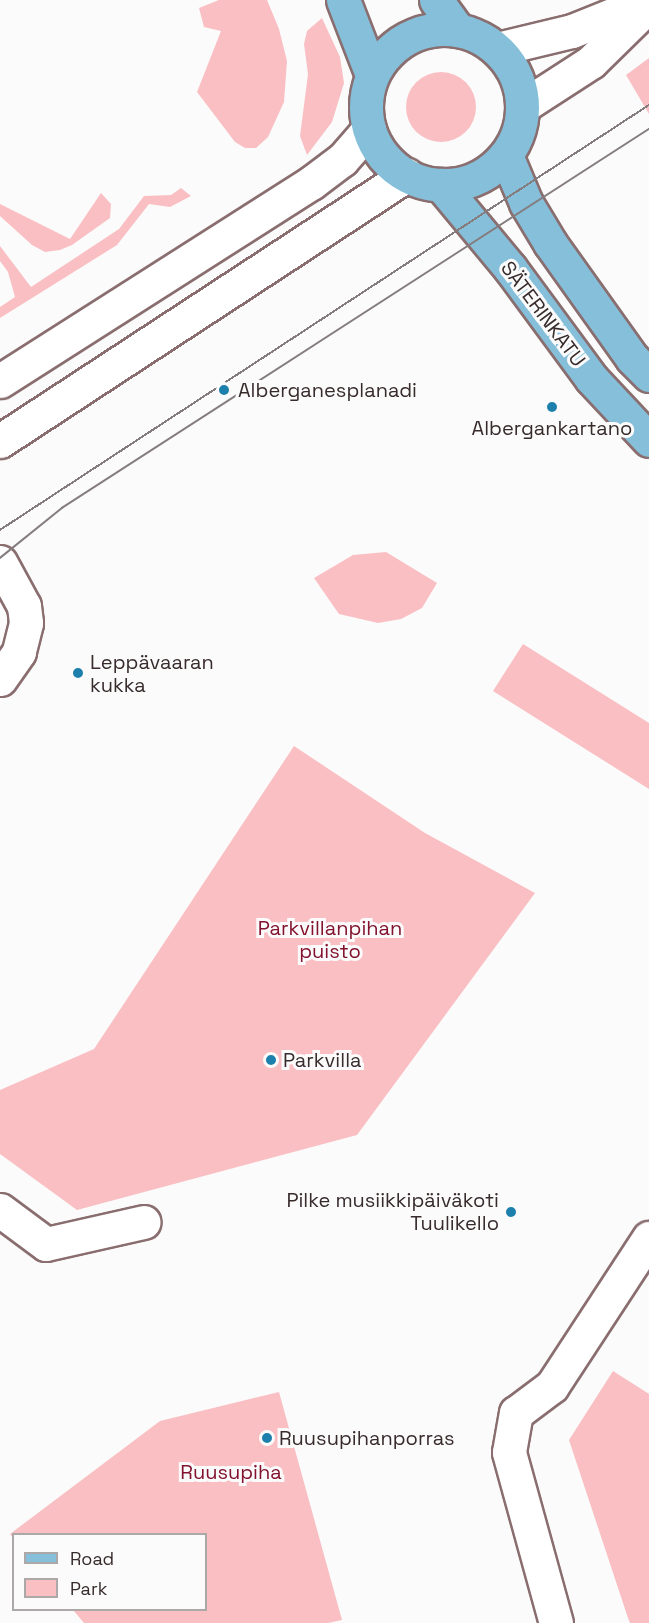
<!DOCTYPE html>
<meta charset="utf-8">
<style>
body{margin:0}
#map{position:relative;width:649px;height:1623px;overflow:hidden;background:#fbfbfb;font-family:"Space Grotesk",sans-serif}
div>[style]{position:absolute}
.green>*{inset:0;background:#fabfc3}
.round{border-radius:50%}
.roads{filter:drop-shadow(2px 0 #8a6e6f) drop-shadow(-2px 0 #8a6e6f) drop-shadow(0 2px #8a6e6f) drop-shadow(0 -2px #8a6e6f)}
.minor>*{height:33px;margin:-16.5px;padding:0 16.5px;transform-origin:16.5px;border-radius:16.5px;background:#fff}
.major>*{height:33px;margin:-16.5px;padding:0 16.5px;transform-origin:16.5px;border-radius:16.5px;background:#85bfda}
.major>.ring{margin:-16.5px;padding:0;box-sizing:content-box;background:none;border:33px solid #85bfda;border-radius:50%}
.tram>*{height:1.5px;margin:-0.75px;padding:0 0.75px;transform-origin:0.75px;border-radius:0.75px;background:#847c7d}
.dots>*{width:16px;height:16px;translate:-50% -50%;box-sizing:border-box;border:3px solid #fbfbfb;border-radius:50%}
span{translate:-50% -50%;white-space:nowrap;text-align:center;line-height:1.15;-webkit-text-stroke:6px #fbfbfb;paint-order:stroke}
.street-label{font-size:20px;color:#372b2c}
.poi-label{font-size:20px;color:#372b2c}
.left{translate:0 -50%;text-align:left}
.right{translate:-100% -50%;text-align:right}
.park-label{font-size:20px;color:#82122e}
.legend{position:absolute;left:12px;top:1533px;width:195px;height:78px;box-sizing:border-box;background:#fbfbfb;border:2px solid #ada8a8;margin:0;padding:8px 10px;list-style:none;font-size:18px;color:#372b2c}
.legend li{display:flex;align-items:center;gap:12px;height:30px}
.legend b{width:30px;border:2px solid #ada8a8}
</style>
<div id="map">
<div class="green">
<div style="clip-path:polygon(219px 0,267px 0,279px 29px,287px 61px,284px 102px,268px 137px,256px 148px,245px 148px,235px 142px,197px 92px,221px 31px,204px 27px,199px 8px)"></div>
<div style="clip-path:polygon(322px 18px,340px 57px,344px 83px,332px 122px,307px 155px,300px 136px,308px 74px,304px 44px,307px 31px)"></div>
<div style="clip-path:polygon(649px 58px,649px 114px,626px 75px)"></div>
<div class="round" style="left:406px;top:72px;width:70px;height:70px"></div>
<div style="clip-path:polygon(181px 188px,191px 196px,170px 207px,149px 204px,117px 245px,0 318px,0 307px,15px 297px,8px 272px,0 261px,0 246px,31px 287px,119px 229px,144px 196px,171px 195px)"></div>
<div style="clip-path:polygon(101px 193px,111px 204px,110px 218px,72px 245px,60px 250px,45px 252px,32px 245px,0 216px,0 204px,70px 239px)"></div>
<div style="clip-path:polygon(386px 552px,437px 583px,422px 608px,401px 619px,378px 623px,339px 614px,314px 578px,353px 555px)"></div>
<div style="clip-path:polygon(523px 644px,649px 723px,649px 789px,493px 691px)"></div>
<div style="clip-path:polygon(294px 746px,425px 833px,535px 893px,357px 1135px,77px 1210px,0 1154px,0 1090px,94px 1049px)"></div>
<div style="clip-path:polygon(613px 1371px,649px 1394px,649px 1623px,630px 1623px,628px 1618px,569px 1440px)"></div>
<div style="clip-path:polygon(279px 1392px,342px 1620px,328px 1623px,84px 1623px,73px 1610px,206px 1610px,206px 1534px,14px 1534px,13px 1538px,10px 1534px,160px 1421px)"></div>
</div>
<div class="roads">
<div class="minor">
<div style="left:497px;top:49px;width:77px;rotate:-13.5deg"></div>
<div style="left:572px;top:31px;width:81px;rotate:-21.8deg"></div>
<div style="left:523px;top:106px;width:81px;rotate:-32.9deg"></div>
<div style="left:591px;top:62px;width:81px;rotate:-44.5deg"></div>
<div style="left:0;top:381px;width:369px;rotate:-32.5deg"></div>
<div style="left:311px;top:183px;width:39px;rotate:-37deg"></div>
<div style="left:342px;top:160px;width:41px;rotate:-48.9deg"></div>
<div style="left:0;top:441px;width:486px;rotate:-33.2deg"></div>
<div style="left:0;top:562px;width:50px;rotate:61.4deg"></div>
<div style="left:24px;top:606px;width:17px;rotate:83deg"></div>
<div style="left:26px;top:623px;width:30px;rotate:104deg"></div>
<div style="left:19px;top:652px;width:33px;rotate:125deg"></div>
<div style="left:0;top:1210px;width:57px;rotate:36.5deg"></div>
<div style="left:46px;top:1244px;width:100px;rotate:-12.7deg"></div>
<div style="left:556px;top:1623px;width:177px;rotate:-105.4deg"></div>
<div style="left:509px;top:1452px;width:40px;rotate:-80deg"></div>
<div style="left:516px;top:1413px;width:45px;rotate:-36.9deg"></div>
<div style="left:552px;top:1386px;width:177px;rotate:-56.8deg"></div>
</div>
<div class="major">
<div style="left:343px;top:0;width:80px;rotate:68.9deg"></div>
<div style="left:436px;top:0;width:37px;rotate:54deg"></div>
<div class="ring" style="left:366px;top:29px;width:123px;height:123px"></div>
<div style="left:506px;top:155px;width:52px;rotate:67.4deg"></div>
<div style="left:526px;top:203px;width:47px;rotate:59deg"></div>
<div style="left:550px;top:243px;width:141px;rotate:54.5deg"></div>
<div style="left:632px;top:358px;width:24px;rotate:45deg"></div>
<div style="left:441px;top:185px;width:108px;rotate:50.3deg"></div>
<div style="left:510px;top:268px;width:137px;rotate:53.6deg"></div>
<div style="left:591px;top:378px;width:85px;rotate:46.9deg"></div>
</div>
</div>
<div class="tram">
<div style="left:0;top:530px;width:776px;rotate:-33.22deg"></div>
<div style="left:0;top:558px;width:80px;rotate:-38.9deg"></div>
<div style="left:62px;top:508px;width:699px;rotate:-32.85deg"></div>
</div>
<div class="dots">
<div style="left:224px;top:390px;background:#1d7fab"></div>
<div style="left:552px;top:407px;background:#1d7fab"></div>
<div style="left:78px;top:673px;background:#1d7fab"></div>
<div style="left:271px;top:1060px;background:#1d7fab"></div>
<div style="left:511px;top:1212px;background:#1d7fab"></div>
<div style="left:267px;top:1438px;background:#1d7fab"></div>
</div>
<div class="street-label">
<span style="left:543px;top:314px;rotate:53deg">SÄTERINKATU</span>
</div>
<div class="poi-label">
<span class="left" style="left:238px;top:390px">Alberganesplanadi</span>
<span style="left:552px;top:428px">Albergankartano</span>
<span class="left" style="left:90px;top:674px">Leppävaaran<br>kukka</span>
<span class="left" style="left:283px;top:1060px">Parkvilla</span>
<span class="right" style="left:499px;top:1212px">Pilke musiikkipäiväkoti<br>Tuulikello</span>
<span class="left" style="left:279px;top:1438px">Ruusupihanporras</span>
</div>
<div class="park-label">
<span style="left:330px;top:940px">Parkvillanpihan<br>puisto</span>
<span style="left:231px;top:1472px">Ruusupiha</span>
</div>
<ul class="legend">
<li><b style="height:8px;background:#85bfda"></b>Road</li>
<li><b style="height:16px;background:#fabfc3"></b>Park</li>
</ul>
</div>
